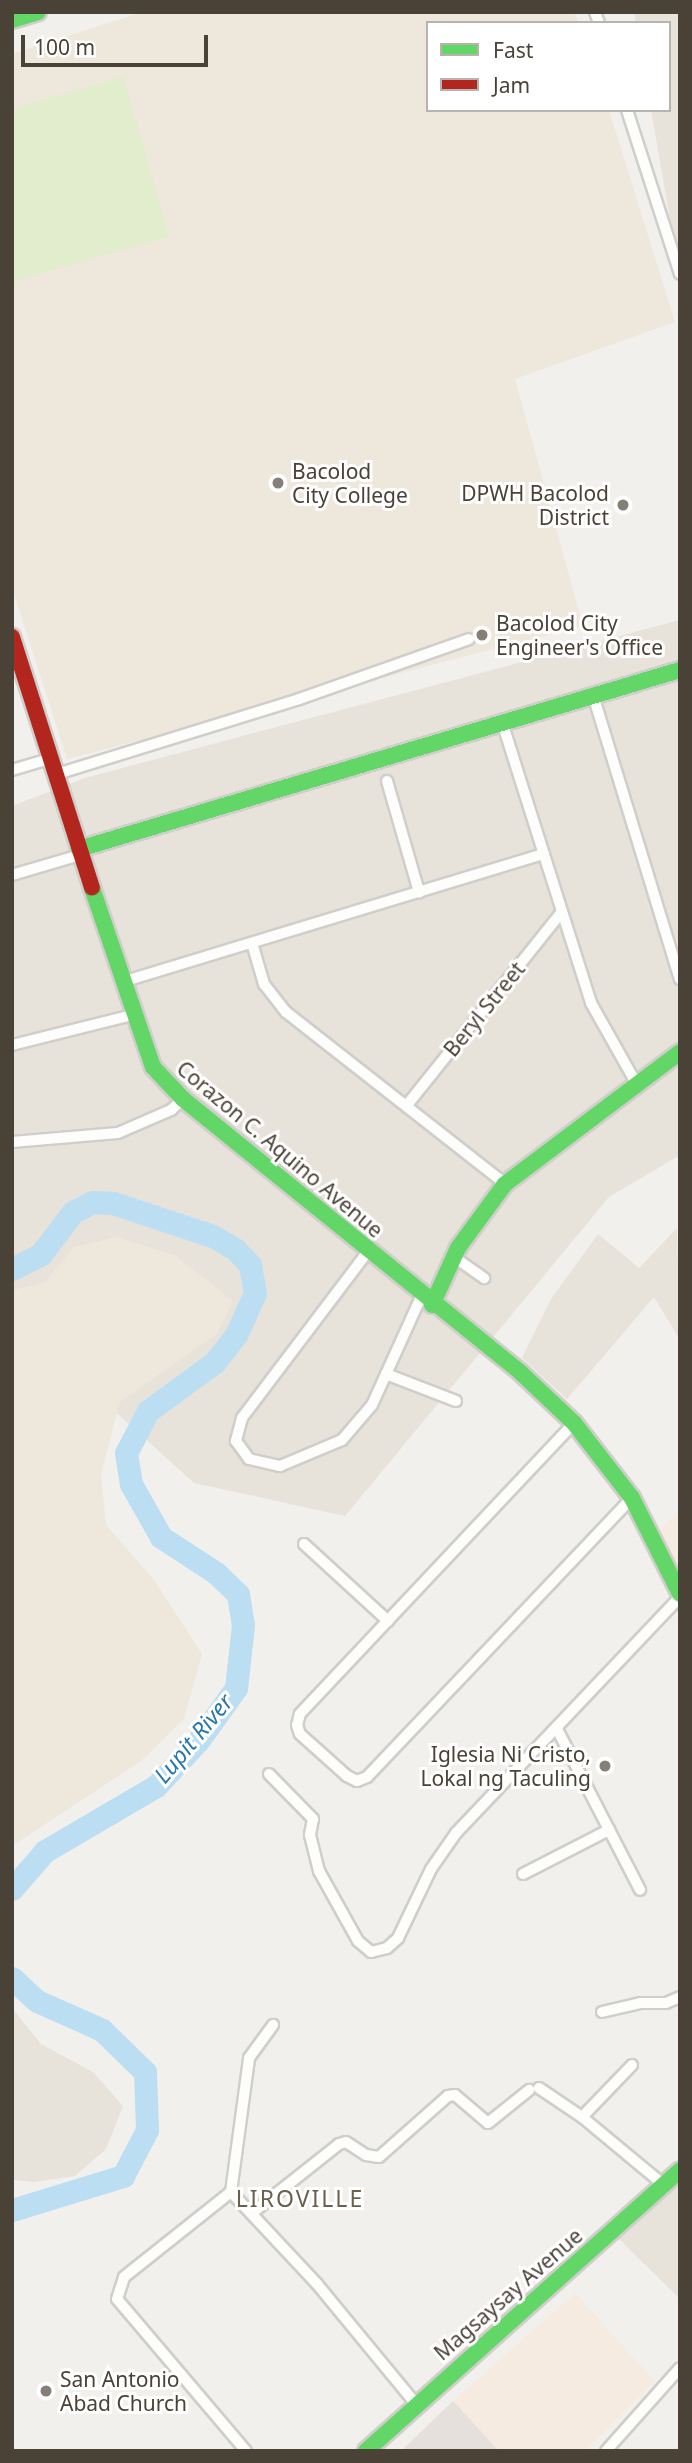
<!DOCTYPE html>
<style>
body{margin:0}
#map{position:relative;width:692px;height:2463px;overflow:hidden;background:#f2f0ed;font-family:"Noto Sans",sans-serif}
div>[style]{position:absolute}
.residential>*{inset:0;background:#e7e2da}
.commercial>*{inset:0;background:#f5ebe0}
.industrial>*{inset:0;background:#e5e0dc}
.education>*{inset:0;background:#ede7dc}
.green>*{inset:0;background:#e1edcc}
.river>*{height:23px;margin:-11.5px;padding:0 11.5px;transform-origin:11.5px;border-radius:11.5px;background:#bbdef2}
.roads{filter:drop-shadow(2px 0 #d0ceca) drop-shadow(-2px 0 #d0ceca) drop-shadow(0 2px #d0ceca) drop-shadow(0 -2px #d0ceca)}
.street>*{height:10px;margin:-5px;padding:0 5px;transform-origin:5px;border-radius:5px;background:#fdfdfc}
.fast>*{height:16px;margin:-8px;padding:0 8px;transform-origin:8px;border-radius:8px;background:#63d668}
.jam>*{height:16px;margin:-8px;padding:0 8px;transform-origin:8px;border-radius:8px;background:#b3261e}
.dots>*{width:19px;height:19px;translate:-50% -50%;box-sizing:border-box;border:4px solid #fff;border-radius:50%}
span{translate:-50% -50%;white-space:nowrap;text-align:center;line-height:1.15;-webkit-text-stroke:6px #fff;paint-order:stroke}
.poi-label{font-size:21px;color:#4a4237}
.left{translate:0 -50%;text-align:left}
.right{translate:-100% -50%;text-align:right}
.street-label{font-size:21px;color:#4a4237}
.water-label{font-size:23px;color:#2878aa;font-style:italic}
.neighbourhood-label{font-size:23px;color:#6d5f4e;letter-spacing:2px}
.frame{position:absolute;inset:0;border:14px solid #4a4237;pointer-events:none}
.legend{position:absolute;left:426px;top:21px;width:245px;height:91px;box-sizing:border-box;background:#fff;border:2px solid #b7b3af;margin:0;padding:9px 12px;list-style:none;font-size:21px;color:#4a4237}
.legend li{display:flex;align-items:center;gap:14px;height:35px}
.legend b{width:35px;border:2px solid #b7b3af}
.scale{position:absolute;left:21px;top:35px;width:187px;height:32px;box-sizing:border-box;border:4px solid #4a4237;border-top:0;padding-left:9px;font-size:21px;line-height:24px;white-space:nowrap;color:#4a4237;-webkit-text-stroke:5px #fff;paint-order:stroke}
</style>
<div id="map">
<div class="residential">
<div style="clip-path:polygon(634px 12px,680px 12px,680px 277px,651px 110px,669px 110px,669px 23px,636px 23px)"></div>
<div style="clip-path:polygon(680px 620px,680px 1155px,609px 1197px,345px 1516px,194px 1483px,12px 1318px,12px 806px,85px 778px)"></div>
<div style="clip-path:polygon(677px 1228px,680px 1340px,654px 1297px,567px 1399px,522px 1358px,551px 1299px,598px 1234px,639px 1268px)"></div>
<div style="clip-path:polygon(12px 2008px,41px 2044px,93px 2072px,123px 2106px,106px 2149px,75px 2176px,34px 2182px,12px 2180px)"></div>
<div style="clip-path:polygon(680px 2174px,680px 2299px,615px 2235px)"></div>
</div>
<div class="commercial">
<div style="clip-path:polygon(680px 1511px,680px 1570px,660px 1530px)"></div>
<div style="clip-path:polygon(575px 2293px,655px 2381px,585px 2451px,499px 2451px,453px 2401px)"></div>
</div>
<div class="industrial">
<div style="clip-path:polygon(453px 2401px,499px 2451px,401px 2451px)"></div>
</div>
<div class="education">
<div style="clip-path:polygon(142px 12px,574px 12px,579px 23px,428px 23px,428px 110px,609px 110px,675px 322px,515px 379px,583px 626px,67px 759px,12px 587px,12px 54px)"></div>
<div style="clip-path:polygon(116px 1237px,175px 1255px,233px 1301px,217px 1334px,120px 1402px,101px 1474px,106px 1525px,154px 1580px,202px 1654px,184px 1719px,141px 1761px,12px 1846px,12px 1290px,44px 1283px,74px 1247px)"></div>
</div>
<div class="green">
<div style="clip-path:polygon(123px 77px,169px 236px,12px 282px,12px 109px)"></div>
</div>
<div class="river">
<div style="left:12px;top:1269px;width:33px;rotate:-27deg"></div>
<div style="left:41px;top:1254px;width:53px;rotate:-52.7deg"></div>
<div style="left:73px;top:1212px;width:22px;rotate:-27deg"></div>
<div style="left:93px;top:1202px;width:20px;rotate:3deg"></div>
<div style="left:113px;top:1203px;width:105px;rotate:18.3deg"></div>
<div style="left:213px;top:1236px;width:27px;rotate:31deg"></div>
<div style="left:236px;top:1250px;width:21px;rotate:47deg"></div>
<div style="left:250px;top:1265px;width:28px;rotate:80deg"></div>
<div style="left:255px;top:1293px;width:46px;rotate:114.3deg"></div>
<div style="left:236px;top:1335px;width:34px;rotate:128deg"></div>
<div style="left:215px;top:1362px;width:83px;rotate:143.8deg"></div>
<div style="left:148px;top:1411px;width:47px;rotate:117.6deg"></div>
<div style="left:126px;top:1453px;width:31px;rotate:81deg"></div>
<div style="left:131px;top:1484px;width:61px;rotate:60.5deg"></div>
<div style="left:161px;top:1537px;width:66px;rotate:33.2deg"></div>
<div style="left:216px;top:1573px;width:30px;rotate:44deg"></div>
<div style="left:238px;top:1594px;width:31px;rotate:81deg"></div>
<div style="left:243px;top:1625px;width:63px;rotate:96.3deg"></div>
<div style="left:236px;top:1688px;width:65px;rotate:125.6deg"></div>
<div style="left:198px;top:1741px;width:62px;rotate:133deg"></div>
<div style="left:156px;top:1786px;width:129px;rotate:149.6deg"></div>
<div style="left:45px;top:1851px;width:50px;rotate:131deg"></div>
<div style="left:12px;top:1978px;width:34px;rotate:43deg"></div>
<div style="left:37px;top:2001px;width:71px;rotate:24deg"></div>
<div style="left:102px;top:2030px;width:60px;rotate:44.3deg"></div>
<div style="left:145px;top:2072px;width:58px;rotate:88deg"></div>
<div style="left:147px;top:2130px;width:52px;rotate:117.6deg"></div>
<div style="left:123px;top:2176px;width:116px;rotate:163deg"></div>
</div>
<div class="roads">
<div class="street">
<div style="left:595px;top:12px;width:12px;rotate:70deg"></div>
<div style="left:627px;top:110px;width:172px;rotate:72.1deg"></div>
<div style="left:593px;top:695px;width:297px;rotate:73deg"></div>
<div style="left:502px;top:722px;width:295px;rotate:72.4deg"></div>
<div style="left:591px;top:1003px;width:92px;rotate:60.6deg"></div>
<div style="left:12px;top:770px;width:42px;rotate:-16.7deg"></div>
<div style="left:57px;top:774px;width:253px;rotate:-17.2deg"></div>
<div style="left:299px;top:699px;width:180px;rotate:-19.4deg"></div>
<div style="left:387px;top:781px;width:116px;rotate:73.9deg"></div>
<div style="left:12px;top:875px;width:71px;rotate:-16.4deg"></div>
<div style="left:252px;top:943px;width:43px;rotate:73.7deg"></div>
<div style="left:264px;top:984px;width:36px;rotate:52deg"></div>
<div style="left:286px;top:1012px;width:278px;rotate:38.1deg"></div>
<div style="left:122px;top:982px;width:441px;rotate:-16.9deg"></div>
<div style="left:12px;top:1045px;width:124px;rotate:-14deg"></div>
<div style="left:407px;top:1105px;width:246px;rotate:-51.3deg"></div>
<div style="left:12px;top:1142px;width:106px;rotate:-4.9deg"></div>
<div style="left:118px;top:1133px;width:58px;rotate:-23.5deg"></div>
<div style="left:171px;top:1110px;width:16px;rotate:-43deg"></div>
<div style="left:369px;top:1250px;width:211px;rotate:127.1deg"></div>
<div style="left:242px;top:1418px;width:24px;rotate:105deg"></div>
<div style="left:236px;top:1441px;width:22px;rotate:54deg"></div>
<div style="left:249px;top:1459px;width:32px;rotate:13deg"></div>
<div style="left:280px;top:1466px;width:67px;rotate:-22.8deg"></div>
<div style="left:342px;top:1440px;width:46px;rotate:-49.4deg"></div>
<div style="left:372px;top:1405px;width:121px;rotate:-65.6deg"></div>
<div style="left:454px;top:1257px;width:37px;rotate:35deg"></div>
<div style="left:386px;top:1374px;width:75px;rotate:21.1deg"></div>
<div style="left:574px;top:1423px;width:400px;rotate:133.3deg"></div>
<div style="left:300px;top:1714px;width:11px;rotate:105deg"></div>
<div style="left:297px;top:1725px;width:9px;rotate:72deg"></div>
<div style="left:300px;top:1734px;width:63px;rotate:41.8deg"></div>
<div style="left:347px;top:1776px;width:11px;rotate:27deg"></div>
<div style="left:357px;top:1781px;width:11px;rotate:-22deg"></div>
<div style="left:367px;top:1777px;width:385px;rotate:-46.5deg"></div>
<div style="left:304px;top:1544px;width:114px;rotate:42.5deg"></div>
<div style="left:557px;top:1729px;width:181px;rotate:62.7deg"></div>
<div style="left:269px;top:1774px;width:63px;rotate:45.6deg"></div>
<div style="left:313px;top:1819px;width:16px;rotate:101deg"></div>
<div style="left:310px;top:1835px;width:37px;rotate:76deg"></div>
<div style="left:319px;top:1871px;width:80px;rotate:60.9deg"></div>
<div style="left:358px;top:1941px;width:17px;rotate:40deg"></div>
<div style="left:371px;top:1952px;width:16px;rotate:-14deg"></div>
<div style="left:387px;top:1948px;width:15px;rotate:-42deg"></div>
<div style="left:398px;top:1938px;width:76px;rotate:-64.4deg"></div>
<div style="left:431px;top:1869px;width:44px;rotate:-55.2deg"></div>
<div style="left:456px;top:1833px;width:325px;rotate:-46.5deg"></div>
<div style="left:523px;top:1874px;width:97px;rotate:-27.1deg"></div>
<div style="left:602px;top:2012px;width:39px;rotate:-13deg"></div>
<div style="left:640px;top:2003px;width:26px"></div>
<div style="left:666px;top:2003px;width:15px;rotate:-23deg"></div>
<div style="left:539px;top:2088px;width:52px;rotate:34deg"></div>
<div style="left:582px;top:2117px;width:107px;rotate:39.7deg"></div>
<div style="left:582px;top:2117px;width:72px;rotate:-46.1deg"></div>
<div style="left:231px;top:2192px;width:126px;rotate:46.9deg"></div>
<div style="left:317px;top:2284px;width:156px;rotate:50.5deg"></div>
<div style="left:252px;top:2213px;width:111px;rotate:-38.4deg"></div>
<div style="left:339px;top:2144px;width:7px;rotate:-16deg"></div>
<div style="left:346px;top:2142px;width:24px;rotate:33deg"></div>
<div style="left:366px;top:2155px;width:13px;rotate:9deg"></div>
<div style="left:379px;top:2157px;width:92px;rotate:-41.5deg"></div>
<div style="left:448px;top:2096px;width:7px;rotate:-8deg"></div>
<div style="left:455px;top:2095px;width:43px;rotate:40.3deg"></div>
<div style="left:488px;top:2123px;width:53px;rotate:-38.8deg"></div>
<div style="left:246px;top:2451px;width:199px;rotate:-130.3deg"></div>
<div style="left:117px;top:2299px;width:23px;rotate:-72deg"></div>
<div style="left:124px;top:2277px;width:137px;rotate:-38.5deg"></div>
<div style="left:231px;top:2192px;width:135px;rotate:-82.3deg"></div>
<div style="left:249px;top:2058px;width:41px;rotate:-54deg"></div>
<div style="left:606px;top:2451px;width:111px;rotate:-48.3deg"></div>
</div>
<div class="fast">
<div style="left:12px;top:20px;width:27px;rotate:-17deg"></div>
<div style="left:79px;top:849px;width:627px;rotate:-16.59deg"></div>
<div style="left:92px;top:888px;width:189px;rotate:71.2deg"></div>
<div style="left:153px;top:1067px;width:44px;rotate:46.8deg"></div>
<div style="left:183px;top:1099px;width:434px;rotate:39deg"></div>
<div style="left:520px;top:1372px;width:74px;rotate:43.4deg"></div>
<div style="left:574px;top:1423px;width:95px;rotate:52.3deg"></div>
<div style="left:632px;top:1498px;width:107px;rotate:63.4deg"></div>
<div style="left:432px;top:1305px;width:63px;rotate:-65.5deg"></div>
<div style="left:458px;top:1248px;width:79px;rotate:-53.7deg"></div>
<div style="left:505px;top:1184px;width:219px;rotate:-37deg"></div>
<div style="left:366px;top:2451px;width:421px;rotate:-41.8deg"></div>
</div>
<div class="jam">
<div style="left:12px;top:637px;width:263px;rotate:72.3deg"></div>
</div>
</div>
<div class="dots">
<div style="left:278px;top:483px;background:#857f77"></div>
<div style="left:623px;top:505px;background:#857f77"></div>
<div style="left:482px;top:635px;background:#857f77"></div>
<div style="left:605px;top:1766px;background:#857f77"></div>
<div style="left:46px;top:2391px;background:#857f77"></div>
</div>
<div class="poi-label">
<span class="left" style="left:292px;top:483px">Bacolod<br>City College</span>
<span class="right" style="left:609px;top:505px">DPWH Bacolod<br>District</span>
<span class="left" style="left:496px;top:635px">Bacolod City<br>Engineer's Office</span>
<span class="right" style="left:591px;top:1766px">Iglesia Ni Cristo,<br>Lokal ng Taculing</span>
<span class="left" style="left:60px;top:2391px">San Antonio<br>Abad Church</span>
</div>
<div class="street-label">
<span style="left:484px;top:1009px;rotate:-51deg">Beryl Street</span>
<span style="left:280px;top:1149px;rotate:40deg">Corazon C. Aquino Avenue</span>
<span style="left:508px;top:2294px;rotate:-41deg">Magsaysay Avenue</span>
</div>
<div class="water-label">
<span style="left:193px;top:1738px;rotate:-50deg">Lupit River</span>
</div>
<div class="neighbourhood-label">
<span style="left:300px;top:2198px">LIROVILLE</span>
</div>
<div class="frame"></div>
<ul class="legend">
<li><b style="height:9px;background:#63d668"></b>Fast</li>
<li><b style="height:9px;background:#b3261e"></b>Jam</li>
</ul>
<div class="scale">100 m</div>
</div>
